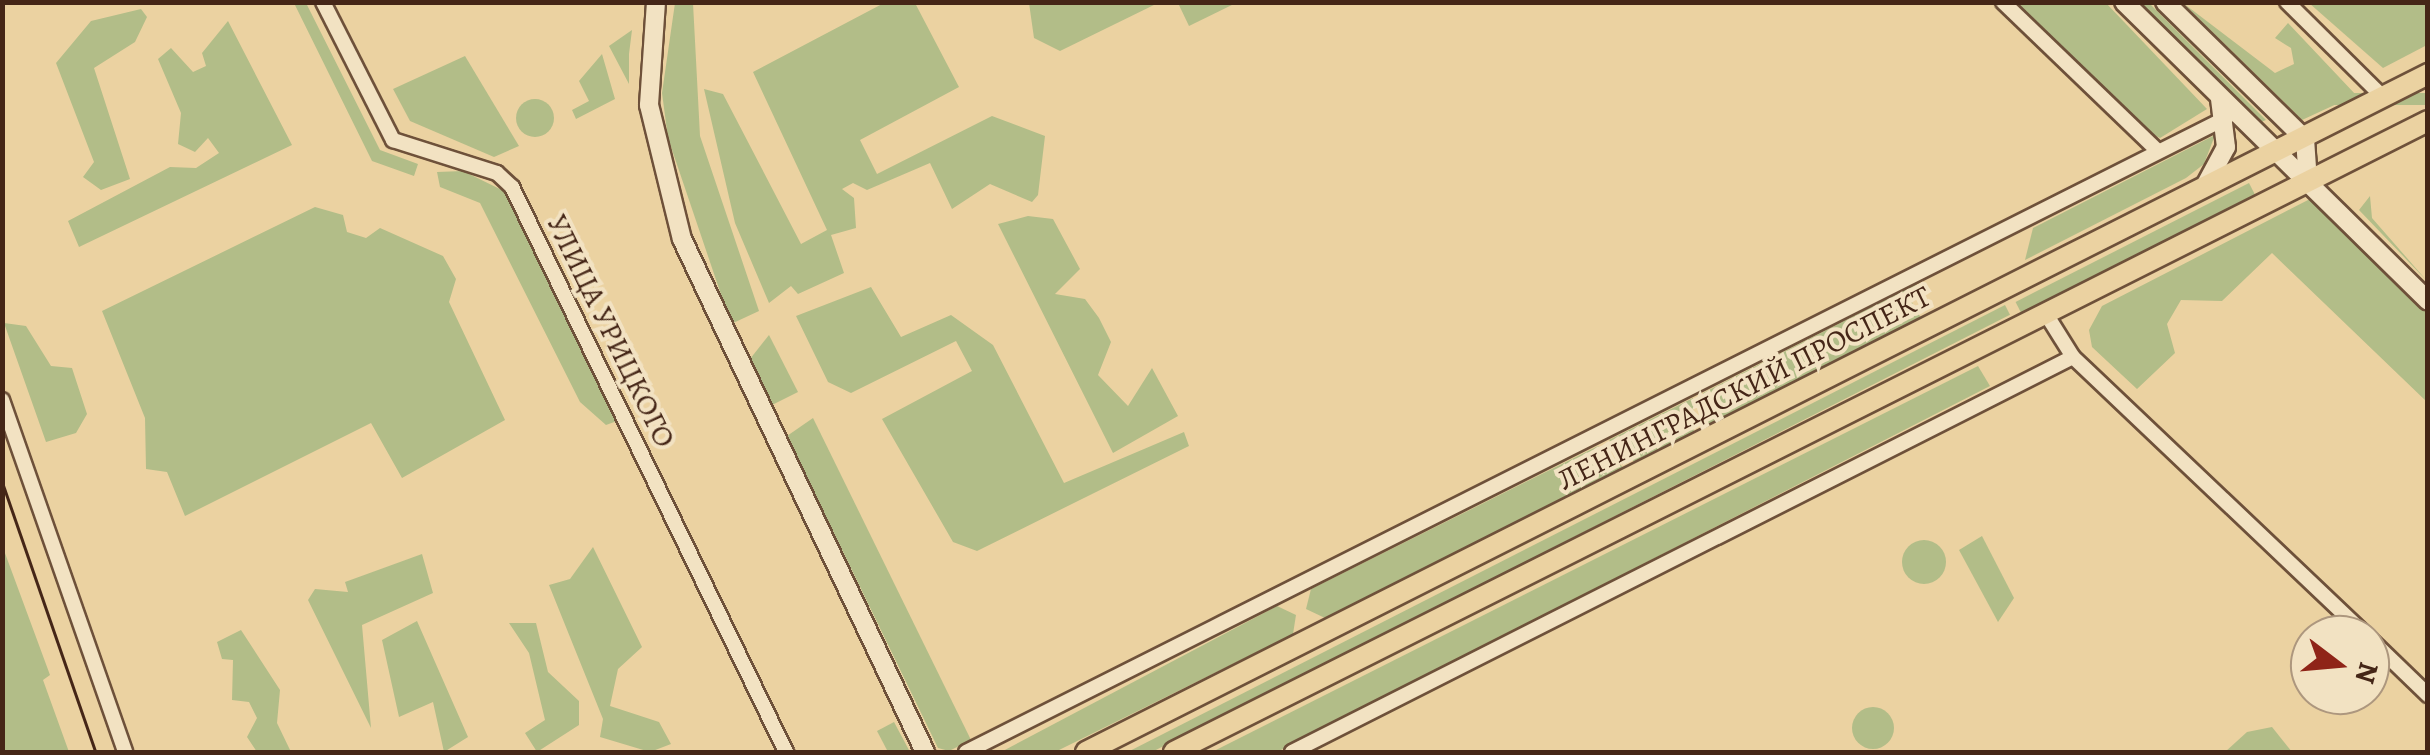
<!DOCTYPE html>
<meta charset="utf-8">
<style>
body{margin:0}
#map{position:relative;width:2430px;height:755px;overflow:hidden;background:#ebd2a1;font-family:Alegreya,serif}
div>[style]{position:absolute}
.green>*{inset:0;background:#b2bd88;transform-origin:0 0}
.round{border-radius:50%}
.roads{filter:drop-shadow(2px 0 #6e513a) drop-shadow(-2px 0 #6e513a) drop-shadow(0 2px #6e513a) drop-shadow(0 -2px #6e513a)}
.street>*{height:14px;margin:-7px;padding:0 7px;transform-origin:7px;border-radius:7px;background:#f2e2c2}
.secondary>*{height:18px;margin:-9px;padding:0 9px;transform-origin:9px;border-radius:9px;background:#f2e2c2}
.primary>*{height:20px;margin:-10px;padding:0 10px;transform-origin:10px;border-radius:10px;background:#ebd2a1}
.tram>*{height:2.5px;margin:-1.25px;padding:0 1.25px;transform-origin:1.25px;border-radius:1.25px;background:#452617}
span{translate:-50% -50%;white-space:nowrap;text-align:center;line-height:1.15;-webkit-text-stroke:8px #f2e2c2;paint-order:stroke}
.street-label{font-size:30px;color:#452617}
.frame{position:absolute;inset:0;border:5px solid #452617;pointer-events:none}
.north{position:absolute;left:2290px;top:615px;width:100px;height:100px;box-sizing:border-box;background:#f2e2c2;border:2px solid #ad977e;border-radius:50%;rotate:106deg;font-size:28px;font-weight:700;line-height:40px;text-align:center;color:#452617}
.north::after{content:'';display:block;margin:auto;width:35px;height:45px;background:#8f2418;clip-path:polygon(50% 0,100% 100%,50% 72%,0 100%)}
</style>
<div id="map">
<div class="green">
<div style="clip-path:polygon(294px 3px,306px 3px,380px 150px,418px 164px,414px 176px,372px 161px)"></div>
<div style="clip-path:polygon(675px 3px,693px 3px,700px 136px,759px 311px,731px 324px,668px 138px,662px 93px)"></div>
<div style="clip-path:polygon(884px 3px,915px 3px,959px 87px,860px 140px,877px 174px,992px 116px,1045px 136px,1038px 195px,1032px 202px,990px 184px,952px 209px,930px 163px,867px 190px,853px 183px,842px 189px,854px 198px,856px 228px,831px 235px,844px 273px,798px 294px,791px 286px,769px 303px,735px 223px,704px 89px,723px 94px,801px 244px,827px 230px,753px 72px)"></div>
<div style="clip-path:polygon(1029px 3px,1029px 2px,1158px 3px,1060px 51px,1034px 38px)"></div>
<div style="clip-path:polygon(1178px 3px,1178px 2px,1236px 3px,1189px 26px)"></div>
<div style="clip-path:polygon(2016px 3px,2106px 3px,2207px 109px,2160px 138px,2150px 133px)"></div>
<div style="clip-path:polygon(2141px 3px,2149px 3px,2266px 120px,2261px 122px)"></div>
<div style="clip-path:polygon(2183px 3px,2275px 73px,2294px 64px,2291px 48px,2275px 38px,2288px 23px,2356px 95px,2302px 120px)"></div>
<div style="clip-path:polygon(2309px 3px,2427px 3px,2427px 45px,2383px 68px)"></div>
<div style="clip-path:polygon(141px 9px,147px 17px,135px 42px,94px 68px,130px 179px,101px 190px,83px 177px,94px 162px,56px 63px,91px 21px)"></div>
<div style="clip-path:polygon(228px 21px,292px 145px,79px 247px,68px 221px,170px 167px,196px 168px,219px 153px,208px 138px,195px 152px,178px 144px,181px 113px,158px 59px,171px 48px,193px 72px,206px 66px,202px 53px)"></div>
<div style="clip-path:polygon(632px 30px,629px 54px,629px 84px,609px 46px)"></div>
<div style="clip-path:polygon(602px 54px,615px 99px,576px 119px,572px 110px,589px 101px,579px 81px)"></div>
<div style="clip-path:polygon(465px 56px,519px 146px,494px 157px,410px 121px,393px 89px)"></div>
<div style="left:2427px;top:93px;width:12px;height:97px;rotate:90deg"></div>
<div class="round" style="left:516px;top:99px;width:38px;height:38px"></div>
<div style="clip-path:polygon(2215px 135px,2204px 164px,2186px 178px,2025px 260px,2033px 228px)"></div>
<div style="clip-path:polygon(463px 171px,506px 192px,617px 421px,606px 425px,580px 402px,480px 203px,440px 187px,437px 172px)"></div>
<div style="left:2249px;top:183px;width:13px;height:262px;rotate:63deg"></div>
<div style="clip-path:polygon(2370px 196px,2372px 218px,2427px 281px,2359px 210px)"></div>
<div style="clip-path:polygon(2310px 199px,2427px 311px,2427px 402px,2272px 253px,2222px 301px,2181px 300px,2167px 324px,2175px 353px,2137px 389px,2092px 347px,2089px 330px,2102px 306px)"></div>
<div style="clip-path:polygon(315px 207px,343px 215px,347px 232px,366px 238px,380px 228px,443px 256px,456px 279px,449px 302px,505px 420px,402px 478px,371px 423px,185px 516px,167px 472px,146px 469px,145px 418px,102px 311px)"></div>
<div style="clip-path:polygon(1028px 216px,1053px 219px,1080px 269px,1055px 294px,1085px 299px,1099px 318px,1111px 342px,1098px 375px,1128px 406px,1152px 368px,1178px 416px,1113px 453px,998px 224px)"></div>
<div style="clip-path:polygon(1917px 284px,1909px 297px,1921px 318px,1704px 429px,1703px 393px)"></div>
<div style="clip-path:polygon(871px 287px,901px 337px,951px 315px,993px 345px,1064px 483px,1184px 432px,1189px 446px,977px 551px,953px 542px,882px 419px,972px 371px,956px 341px,851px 393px,828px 382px,796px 316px)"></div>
<div style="left:2005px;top:305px;width:11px;height:995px;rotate:63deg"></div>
<div style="clip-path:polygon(4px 323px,26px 326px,51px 366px,72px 368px,87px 414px,76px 433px,46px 442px)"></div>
<div style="clip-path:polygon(769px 335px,798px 392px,772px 405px,750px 359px)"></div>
<div style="clip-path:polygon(1978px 366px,1990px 386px,1277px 752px,1212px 752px)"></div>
<div style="clip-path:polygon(1693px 398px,1694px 433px,1636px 463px,1609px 440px)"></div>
<div style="clip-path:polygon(813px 418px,971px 740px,949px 751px,938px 748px,787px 436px)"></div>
<div style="clip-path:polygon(1598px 446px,1624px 468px,1325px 618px,1306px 609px,1311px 589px)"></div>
<div style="clip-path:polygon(1982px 536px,2014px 598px,1998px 622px,1959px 550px)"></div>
<div class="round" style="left:1902px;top:540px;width:44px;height:44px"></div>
<div style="clip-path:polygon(2px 545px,50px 675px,43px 680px,69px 752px,3px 752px)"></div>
<div style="clip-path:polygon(593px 547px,642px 647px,618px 669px,610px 706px,659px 722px,671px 744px,650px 752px,600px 737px,603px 719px,549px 585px,570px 579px)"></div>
<div style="clip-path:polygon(422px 554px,433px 593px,362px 625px,371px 728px,308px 600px,315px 589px,348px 592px,345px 582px)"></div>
<div style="clip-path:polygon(1277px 606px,1296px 615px,1293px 634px,1055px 752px,1001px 752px)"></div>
<div style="clip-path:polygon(417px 621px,468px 737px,444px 752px,433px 702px,399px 717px,382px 640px)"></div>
<div style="clip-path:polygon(509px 623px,536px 623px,548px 672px,579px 701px,579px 725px,537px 752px,525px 733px,545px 720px,529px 653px)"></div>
<div style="clip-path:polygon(241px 630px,280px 690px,277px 723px,291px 752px,257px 752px,247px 737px,257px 718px,249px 702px,232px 700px,233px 660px,222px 659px,217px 642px)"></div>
<div class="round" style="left:1852px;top:707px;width:42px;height:42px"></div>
<div style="clip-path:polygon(894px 722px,910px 752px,888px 752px,877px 731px)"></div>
<div style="clip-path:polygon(2272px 727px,2292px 752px,2225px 752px,2247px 732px)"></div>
</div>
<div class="roads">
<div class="street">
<div style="left:323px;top:2px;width:155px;rotate:63.1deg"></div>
<div style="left:393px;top:140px;width:109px;rotate:17.6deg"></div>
<div style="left:497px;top:173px;width:21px;rotate:43deg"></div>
<div style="left:512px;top:187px;width:628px;rotate:64.13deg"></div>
<div style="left:2003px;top:2px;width:214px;rotate:43.9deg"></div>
<div style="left:2287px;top:2px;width:135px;rotate:44.7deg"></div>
<div style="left:2046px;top:314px;width:51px;rotate:57.9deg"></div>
<div style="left:2073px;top:357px;width:404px;rotate:43.5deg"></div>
<div style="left:2px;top:400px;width:373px;rotate:70.7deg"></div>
<div style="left:2370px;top:639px;width:81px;rotate:44deg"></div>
<div style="left:966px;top:752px;width:1411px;rotate:-26.71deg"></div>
<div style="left:1292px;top:752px;width:875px;rotate:-26.83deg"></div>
</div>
<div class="secondary">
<div style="left:656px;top:2px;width:103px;rotate:93.9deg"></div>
<div style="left:649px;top:105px;width:138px;rotate:76.2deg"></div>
<div style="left:682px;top:239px;width:568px;rotate:64.65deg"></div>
<div style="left:2124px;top:2px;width:426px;rotate:44.5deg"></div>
<div style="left:2165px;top:2px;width:196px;rotate:44.4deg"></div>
<div style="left:2305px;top:139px;width:43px;rotate:86deg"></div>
<div style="left:2205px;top:186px;width:44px;rotate:-61.7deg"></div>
<div style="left:2226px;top:147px;width:48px;rotate:-97.1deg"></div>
</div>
<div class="primary">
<div style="left:1086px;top:752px;width:1504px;rotate:-26.8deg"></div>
<div style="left:1174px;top:752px;width:1404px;rotate:-26.71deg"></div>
</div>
</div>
<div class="tram">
<div style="left:2px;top:481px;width:287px;rotate:70.9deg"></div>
</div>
<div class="street-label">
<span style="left:611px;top:331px;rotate:64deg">УЛИЦА УРИЦКОГО</span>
<span style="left:1744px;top:388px;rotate:-27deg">ЛЕНИНГРАДСКИЙ ПРОСПЕКТ</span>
</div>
<div class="frame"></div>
<div class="north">N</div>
</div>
